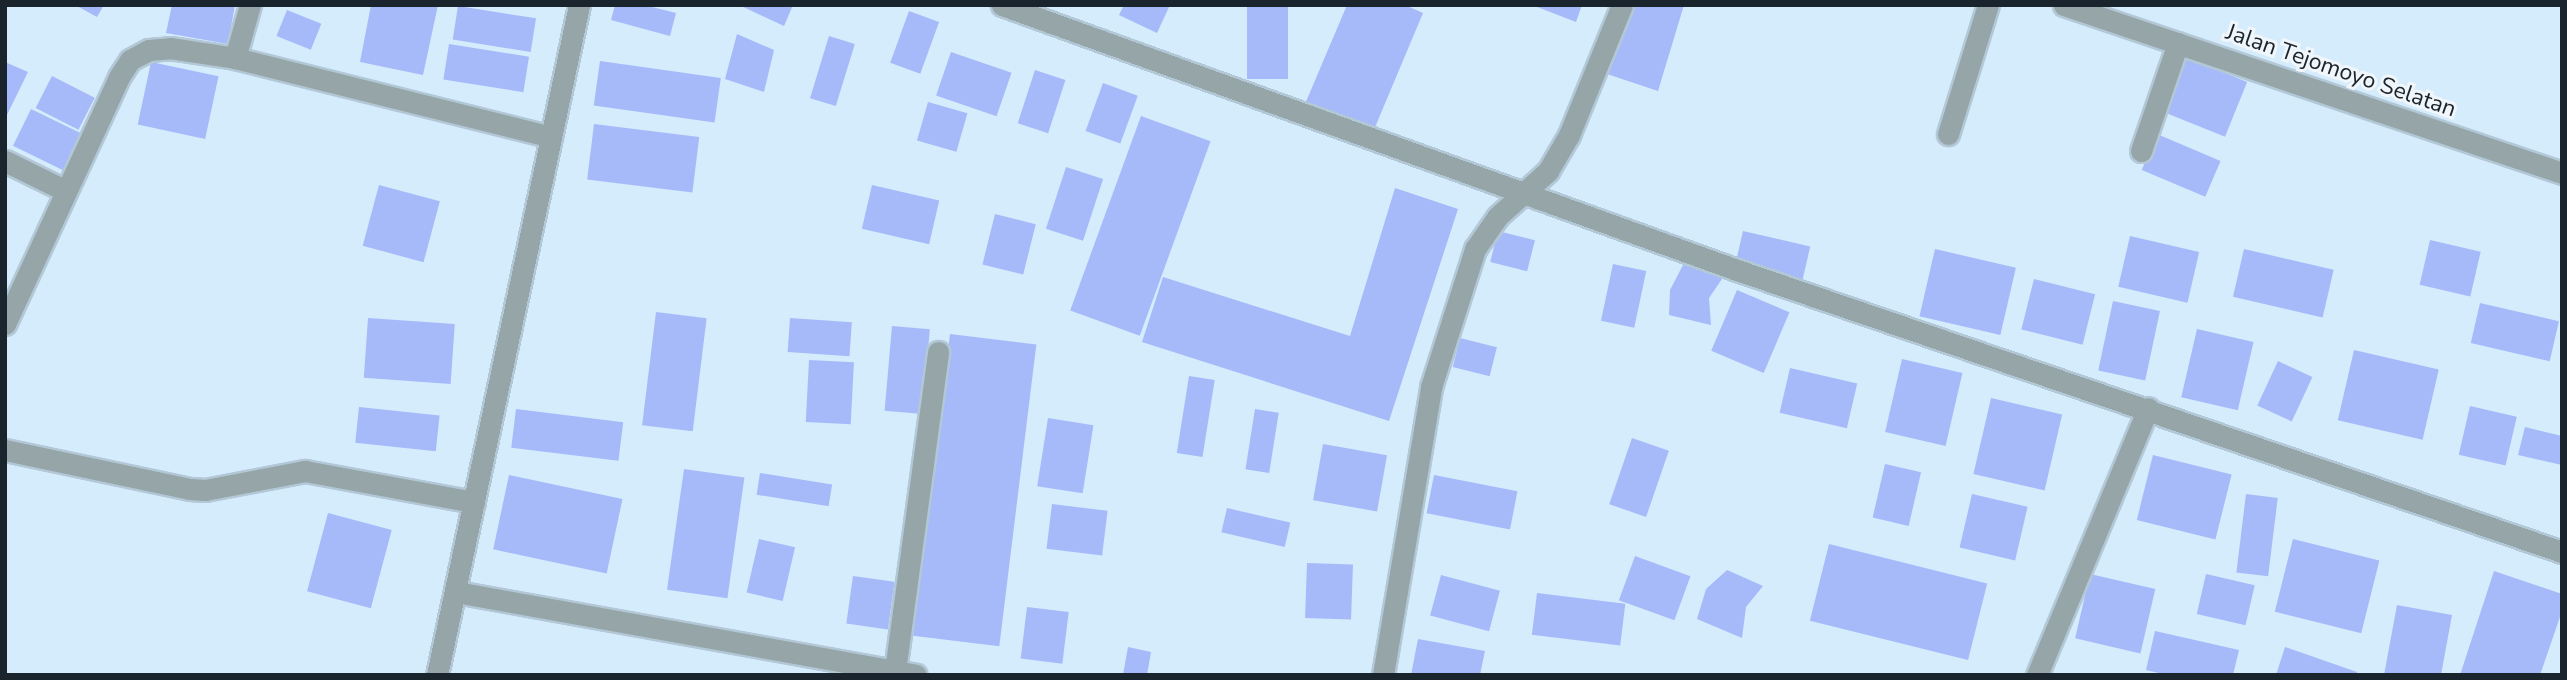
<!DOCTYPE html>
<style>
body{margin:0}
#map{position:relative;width:2567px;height:680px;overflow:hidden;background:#d5ecfd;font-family:"Nunito Sans",sans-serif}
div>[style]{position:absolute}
.building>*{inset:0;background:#a6bafa;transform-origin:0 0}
.roads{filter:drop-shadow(2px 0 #b3c8d7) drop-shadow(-2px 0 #b3c8d7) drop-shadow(0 2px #b3c8d7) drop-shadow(0 -2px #b3c8d7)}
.minor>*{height:21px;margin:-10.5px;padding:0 10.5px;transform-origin:10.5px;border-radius:10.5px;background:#95a5a8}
span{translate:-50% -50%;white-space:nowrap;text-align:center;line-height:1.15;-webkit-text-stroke:6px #f1f6fb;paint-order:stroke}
.street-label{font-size:23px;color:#1a242c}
.frame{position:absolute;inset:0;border:7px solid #1a242c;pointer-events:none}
</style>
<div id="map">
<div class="building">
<div style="clip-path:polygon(75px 5px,104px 5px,97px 17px)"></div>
<div style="clip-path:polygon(172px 5px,235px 5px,228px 44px,166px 33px)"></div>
<div style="clip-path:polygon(371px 5px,438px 5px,423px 75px,360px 62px)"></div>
<div style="clip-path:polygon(615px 5px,644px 5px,676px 13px,670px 36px,611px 20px)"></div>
<div style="clip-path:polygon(739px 5px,793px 5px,784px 26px)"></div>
<div style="clip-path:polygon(1124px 5px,1170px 5px,1157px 33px,1119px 15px)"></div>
<div style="left:1247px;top:5px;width:41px;height:74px"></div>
<div style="clip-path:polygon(1347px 5px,1405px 5px,1423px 13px,1373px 132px,1305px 104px)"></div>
<div style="clip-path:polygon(1532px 5px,1582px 5px,1576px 22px)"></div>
<div style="clip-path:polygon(1631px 5px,1684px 5px,1658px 91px,1607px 74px)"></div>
<div style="left:458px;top:6px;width:79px;height:34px;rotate:9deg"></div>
<div style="left:287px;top:10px;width:37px;height:28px;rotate:22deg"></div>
<div style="left:909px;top:11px;width:32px;height:55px;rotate:20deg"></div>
<div style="clip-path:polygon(737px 34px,774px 50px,764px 92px,725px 79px)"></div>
<div style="left:829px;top:36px;width:27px;height:65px;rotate:17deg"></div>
<div style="left:449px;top:44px;width:81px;height:36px;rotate:9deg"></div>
<div style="left:951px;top:52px;width:64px;height:46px;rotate:19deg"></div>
<div style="left:2185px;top:57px;width:67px;height:59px;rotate:22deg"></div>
<div style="left:600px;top:61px;width:122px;height:45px;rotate:8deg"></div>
<div style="clip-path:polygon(5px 62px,28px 72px,5px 119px)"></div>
<div style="left:151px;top:62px;width:69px;height:64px;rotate:12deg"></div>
<div style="left:1035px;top:70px;width:32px;height:56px;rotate:18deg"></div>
<div style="left:52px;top:76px;width:48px;height:36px;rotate:27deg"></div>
<div style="left:1103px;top:83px;width:37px;height:51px;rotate:20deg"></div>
<div style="left:928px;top:102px;width:41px;height:40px;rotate:16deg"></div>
<div style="left:31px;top:109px;width:59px;height:41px;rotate:26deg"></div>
<div style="left:1141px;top:116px;width:74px;height:207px;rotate:20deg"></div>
<div style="left:594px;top:124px;width:106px;height:56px;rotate:7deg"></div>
<div style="left:2157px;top:134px;width:69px;height:39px;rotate:23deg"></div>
<div style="left:1066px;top:167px;width:39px;height:65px;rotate:18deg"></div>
<div style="left:379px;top:185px;width:63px;height:63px;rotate:15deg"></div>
<div style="left:872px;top:185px;width:69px;height:45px;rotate:13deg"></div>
<div style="clip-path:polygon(1395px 188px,1458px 209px,1389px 421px,1142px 342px,1163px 277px,1350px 336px)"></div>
<div style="left:995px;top:214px;width:42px;height:52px;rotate:14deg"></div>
<div style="left:1498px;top:231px;width:38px;height:32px;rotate:14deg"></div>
<div style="left:1743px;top:231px;width:69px;height:36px;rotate:13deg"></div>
<div style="left:2130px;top:236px;width:71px;height:52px;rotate:13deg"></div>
<div style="left:2430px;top:240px;width:52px;height:46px;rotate:13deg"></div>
<div style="left:1935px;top:249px;width:83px;height:69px;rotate:13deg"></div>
<div style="left:2244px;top:249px;width:92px;height:49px;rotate:13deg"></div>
<div style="left:1613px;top:264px;width:34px;height:58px;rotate:12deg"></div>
<div style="clip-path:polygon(1683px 265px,1724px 276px,1709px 298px,1711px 325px,1669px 315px,1670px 290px)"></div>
<div style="left:2034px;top:279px;width:63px;height:52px;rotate:14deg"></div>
<div style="left:1737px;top:290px;width:57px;height:66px;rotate:23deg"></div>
<div style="left:2113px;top:301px;width:48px;height:71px;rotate:12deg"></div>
<div style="left:2480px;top:303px;width:81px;height:41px;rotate:13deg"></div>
<div style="left:656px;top:312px;width:51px;height:114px;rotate:7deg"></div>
<div style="left:368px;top:318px;width:87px;height:60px;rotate:4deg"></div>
<div style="left:790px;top:318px;width:62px;height:34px;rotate:4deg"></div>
<div style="left:892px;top:326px;width:38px;height:85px;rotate:5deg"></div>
<div style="left:2197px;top:329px;width:58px;height:70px;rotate:13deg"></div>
<div style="left:950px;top:334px;width:87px;height:304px;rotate:7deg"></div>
<div style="left:1460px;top:338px;width:38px;height:30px;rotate:14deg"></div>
<div style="left:2354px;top:350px;width:87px;height:72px;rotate:13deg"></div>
<div style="left:1902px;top:359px;width:62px;height:75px;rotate:13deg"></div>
<div style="left:809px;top:360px;width:45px;height:62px;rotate:3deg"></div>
<div style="left:2278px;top:361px;width:38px;height:49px;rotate:25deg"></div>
<div style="left:1790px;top:368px;width:69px;height:46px;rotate:13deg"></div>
<div style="left:1189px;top:376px;width:26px;height:78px;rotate:9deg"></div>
<div style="left:1991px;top:398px;width:73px;height:78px;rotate:13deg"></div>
<div style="left:2470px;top:406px;width:48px;height:50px;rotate:13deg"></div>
<div style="left:359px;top:407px;width:81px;height:36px;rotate:6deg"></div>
<div style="left:516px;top:409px;width:108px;height:39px;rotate:7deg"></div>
<div style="left:1255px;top:409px;width:24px;height:61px;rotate:9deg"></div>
<div style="left:1048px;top:418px;width:46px;height:69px;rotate:9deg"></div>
<div style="clip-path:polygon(2525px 427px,2562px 436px,2562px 465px,2518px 455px)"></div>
<div style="left:1632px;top:438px;width:39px;height:70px;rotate:19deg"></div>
<div style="left:1323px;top:444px;width:65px;height:57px;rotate:10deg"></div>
<div style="left:2153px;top:455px;width:81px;height:67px;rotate:14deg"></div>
<div style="left:1885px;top:464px;width:37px;height:55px;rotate:13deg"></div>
<div style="left:684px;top:469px;width:61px;height:122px;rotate:8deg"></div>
<div style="left:760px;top:473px;width:73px;height:22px;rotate:9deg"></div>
<div style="left:509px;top:475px;width:116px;height:76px;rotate:12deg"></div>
<div style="left:1434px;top:475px;width:85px;height:39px;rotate:11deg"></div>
<div style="left:1972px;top:494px;width:57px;height:55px;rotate:13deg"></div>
<div style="left:2246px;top:494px;width:32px;height:79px;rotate:7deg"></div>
<div style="left:1052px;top:504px;width:56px;height:45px;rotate:7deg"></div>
<div style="left:1227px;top:508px;width:65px;height:25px;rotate:13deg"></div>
<div style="left:328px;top:513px;width:66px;height:81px;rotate:15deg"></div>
<div style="left:759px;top:539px;width:37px;height:55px;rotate:13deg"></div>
<div style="left:2293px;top:539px;width:89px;height:75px;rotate:14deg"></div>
<div style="left:1829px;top:544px;width:163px;height:79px;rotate:14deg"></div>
<div style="left:1635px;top:556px;width:59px;height:47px;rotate:20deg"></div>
<div style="left:1307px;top:563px;width:46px;height:55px;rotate:2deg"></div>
<div style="clip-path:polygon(1727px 570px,1763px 586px,1746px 607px,1742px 638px,1697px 619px,1706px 589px)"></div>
<div style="clip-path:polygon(2494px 571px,2562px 594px,2562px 611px,2540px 675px,2460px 675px)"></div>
<div style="left:2090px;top:574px;width:67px;height:66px;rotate:13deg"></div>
<div style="left:2206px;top:574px;width:50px;height:41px;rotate:13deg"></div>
<div style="left:1441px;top:575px;width:61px;height:42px;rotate:15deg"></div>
<div style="left:853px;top:576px;width:42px;height:48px;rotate:8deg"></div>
<div style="left:1537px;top:593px;width:89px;height:42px;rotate:7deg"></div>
<div style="clip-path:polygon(2397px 605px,2452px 615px,2441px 675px,2384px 675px)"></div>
<div style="left:1027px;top:607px;width:42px;height:52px;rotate:7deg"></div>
<div style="clip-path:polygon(2155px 631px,2239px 650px,2233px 675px,2167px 675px,2146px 670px)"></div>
<div style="clip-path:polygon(1418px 639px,1485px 651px,1480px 675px,1411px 675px)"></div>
<div style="clip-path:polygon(1128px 647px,1151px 652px,1147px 675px,1123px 675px)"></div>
<div style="clip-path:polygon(2285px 647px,2357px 672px,2356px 675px,2276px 675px)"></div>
</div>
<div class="roads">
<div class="minor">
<div style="left:1002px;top:5px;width:781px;rotate:19.83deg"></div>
<div style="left:1737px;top:270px;width:872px;rotate:18.87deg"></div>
<div style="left:2064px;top:5px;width:526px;rotate:18.64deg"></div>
<div style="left:235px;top:58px;width:55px;rotate:-74.2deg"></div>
<div style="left:1948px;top:134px;width:135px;rotate:-72.8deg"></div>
<div style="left:2141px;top:151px;width:114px;rotate:-71.1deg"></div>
<div style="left:5px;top:161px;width:68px;rotate:26.2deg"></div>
<div style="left:5px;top:324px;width:272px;rotate:-65.2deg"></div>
<div style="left:119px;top:77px;width:20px;rotate:-57deg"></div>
<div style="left:130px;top:60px;width:21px;rotate:-28deg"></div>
<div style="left:149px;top:50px;width:21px;rotate:-5deg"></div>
<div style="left:170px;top:48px;width:66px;rotate:8.7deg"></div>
<div style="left:235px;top:58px;width:326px;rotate:14deg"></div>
<div style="left:5px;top:450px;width:189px;rotate:11.9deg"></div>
<div style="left:190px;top:489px;width:15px;rotate:4deg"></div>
<div style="left:205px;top:490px;width:102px;rotate:-10.8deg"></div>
<div style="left:305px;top:471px;width:172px;rotate:10.4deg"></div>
<div style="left:456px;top:592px;width:467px;rotate:10.2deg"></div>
<div style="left:895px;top:671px;width:322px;rotate:-82.3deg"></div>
<div style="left:437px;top:675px;width:685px;rotate:-78.03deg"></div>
<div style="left:1383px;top:675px;width:292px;rotate:-80.5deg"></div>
<div style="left:1431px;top:387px;width:145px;rotate:-72.3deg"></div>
<div style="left:1475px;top:249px;width:39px;rotate:-55deg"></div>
<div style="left:1497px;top:217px;width:69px;rotate:-42deg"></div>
<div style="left:1548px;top:171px;width:42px;rotate:-59.7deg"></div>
<div style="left:1569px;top:135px;width:140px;rotate:-67.8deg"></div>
<div style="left:2037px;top:675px;width:289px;rotate:-67.4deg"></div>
</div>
</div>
<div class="street-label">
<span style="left:2341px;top:71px;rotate:19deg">Jalan Tejomoyo Selatan</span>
</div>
<div class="frame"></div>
</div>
